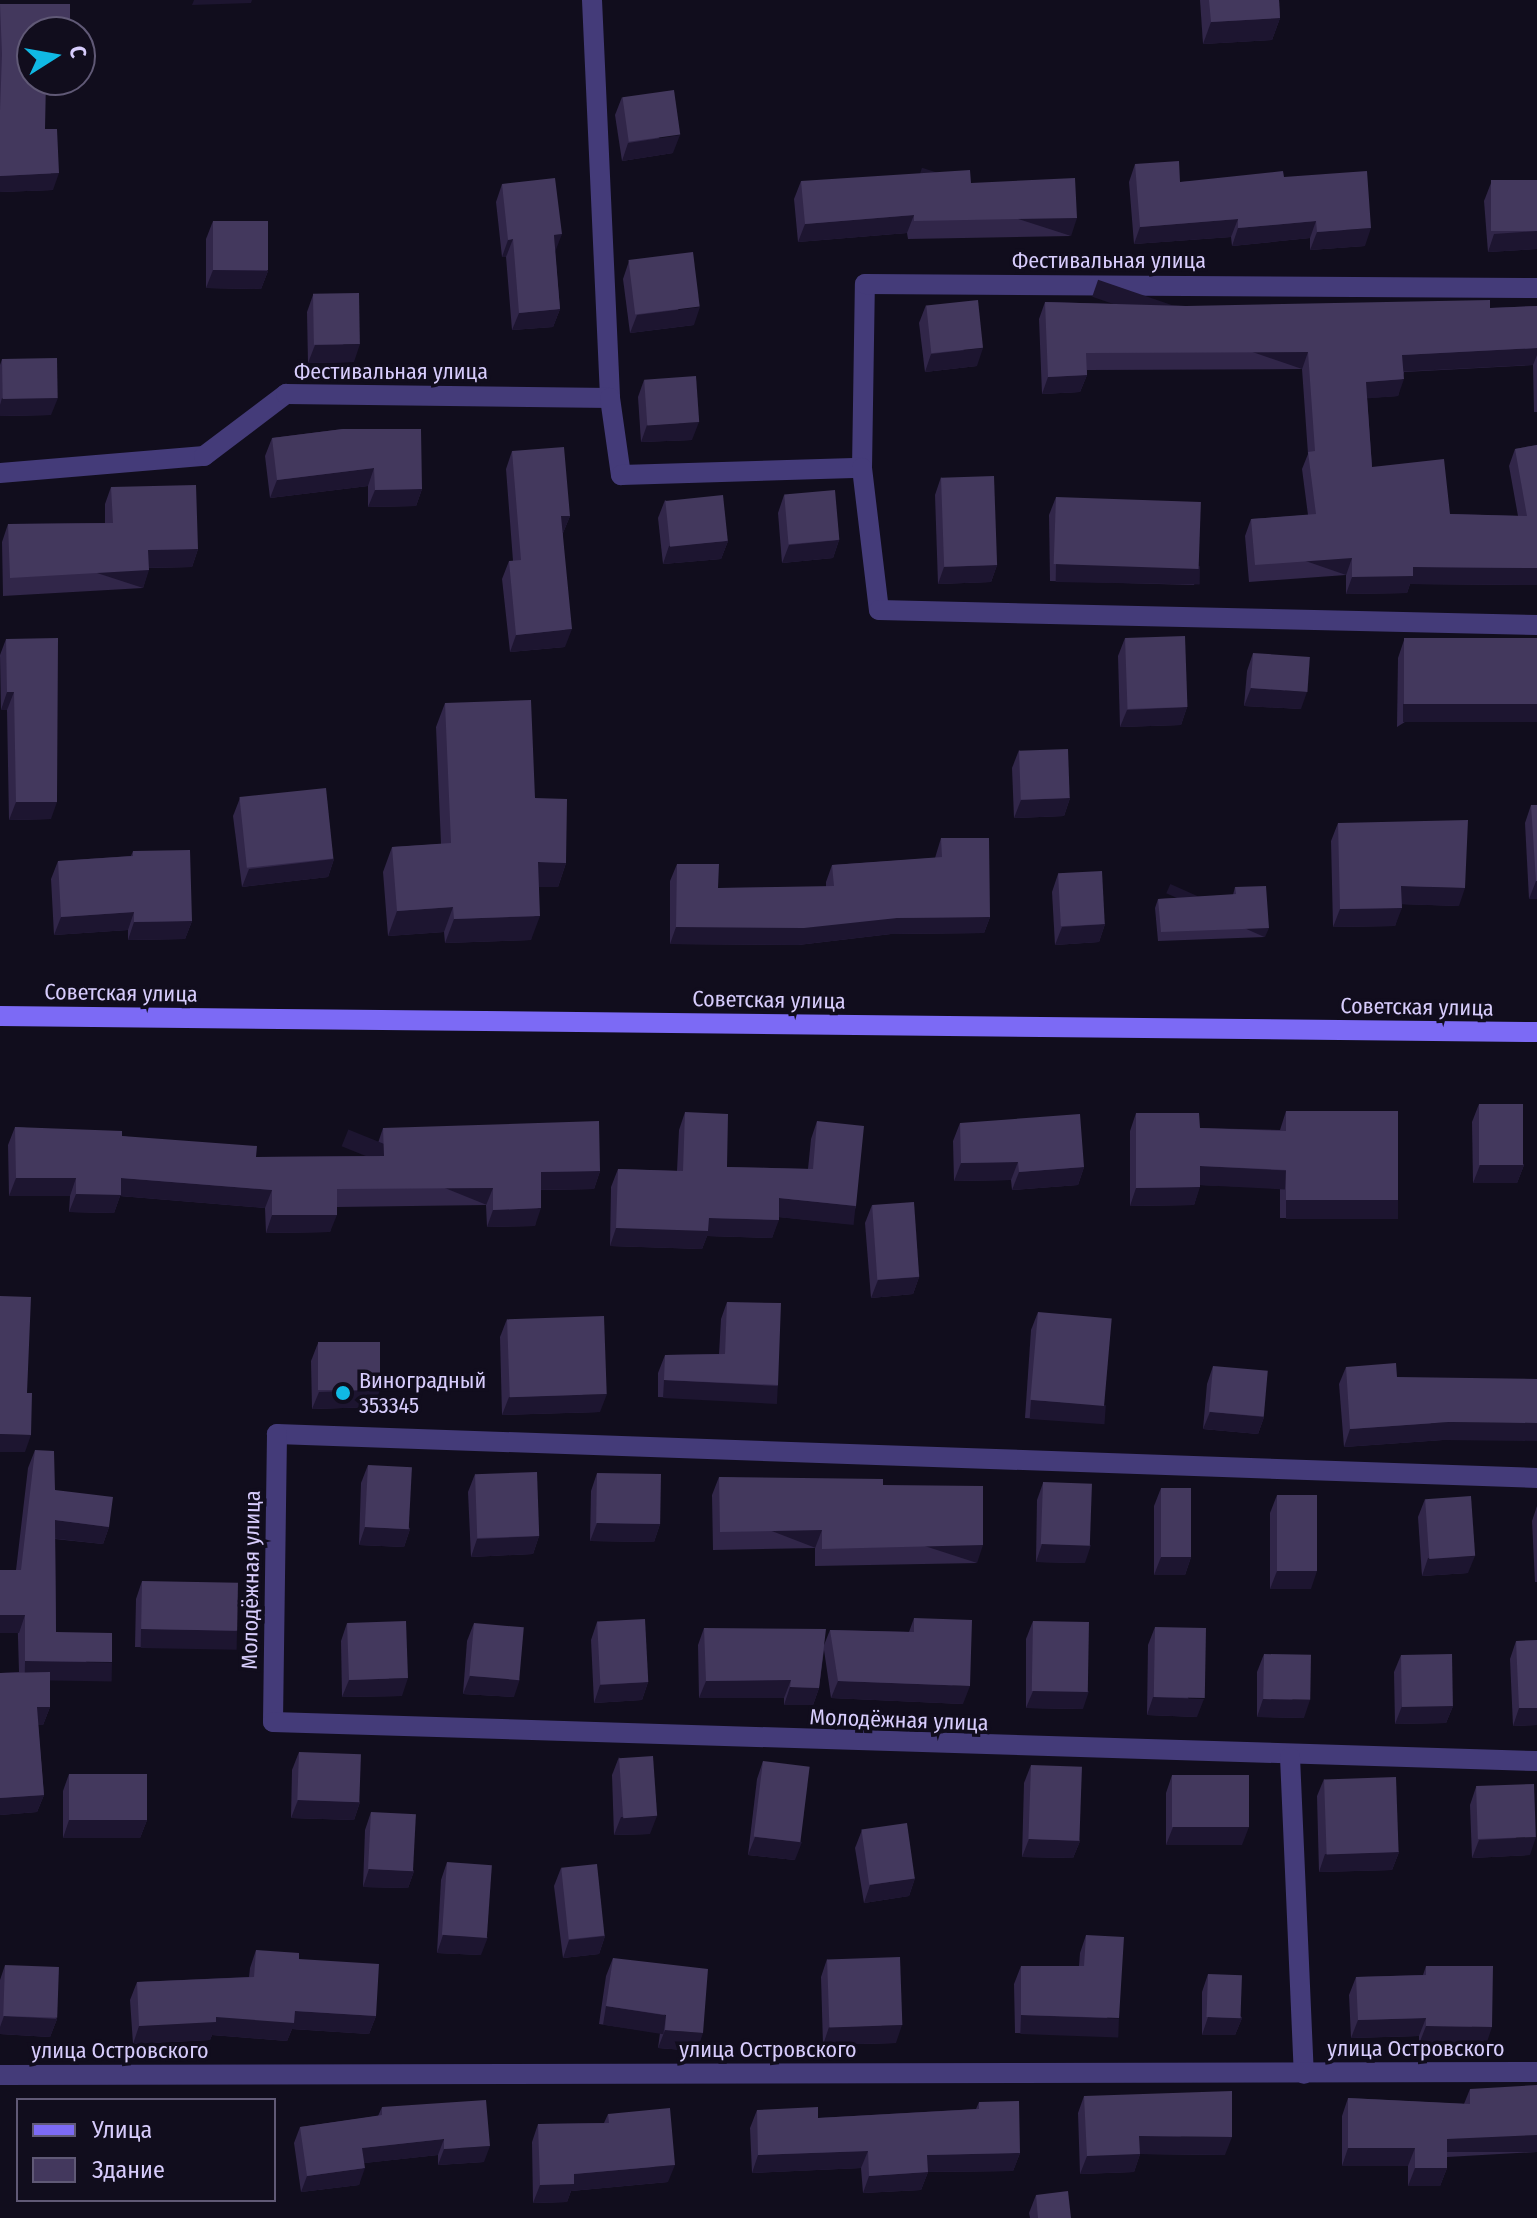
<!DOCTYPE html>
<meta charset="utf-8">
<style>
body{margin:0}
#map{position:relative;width:1537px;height:2218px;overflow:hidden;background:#110d1d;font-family:"Fira Sans Condensed",sans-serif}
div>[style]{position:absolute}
.minor>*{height:20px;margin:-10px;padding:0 10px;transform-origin:10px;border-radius:10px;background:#443b79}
.secondary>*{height:20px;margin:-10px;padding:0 10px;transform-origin:10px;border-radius:10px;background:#7c6af5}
.wall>*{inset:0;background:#312649}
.shaded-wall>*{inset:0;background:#1d1530;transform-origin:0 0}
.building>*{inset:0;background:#43385d;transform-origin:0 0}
.dots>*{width:22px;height:22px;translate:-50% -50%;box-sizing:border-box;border:4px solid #110d1d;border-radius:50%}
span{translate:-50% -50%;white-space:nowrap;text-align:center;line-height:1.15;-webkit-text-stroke:7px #110d1d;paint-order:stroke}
.street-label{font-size:22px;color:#d7ccfc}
.poi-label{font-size:22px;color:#d7ccfc}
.left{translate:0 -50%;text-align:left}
.legend{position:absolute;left:16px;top:2098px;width:260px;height:104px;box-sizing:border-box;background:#110d1d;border:2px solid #605976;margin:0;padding:10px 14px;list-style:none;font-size:24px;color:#d7ccfc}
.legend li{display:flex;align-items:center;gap:16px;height:40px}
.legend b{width:40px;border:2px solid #605976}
.north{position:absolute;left:16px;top:16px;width:80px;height:80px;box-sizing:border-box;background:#110d1d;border:2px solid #605976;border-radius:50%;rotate:79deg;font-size:22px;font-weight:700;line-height:32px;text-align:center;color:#d7ccfc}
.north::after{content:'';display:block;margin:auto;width:28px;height:36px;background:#10b9e4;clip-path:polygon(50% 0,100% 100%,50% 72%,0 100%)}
</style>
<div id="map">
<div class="minor">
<div style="left:592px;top:0;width:398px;rotate:87.4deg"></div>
<div style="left:862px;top:468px;width:184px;rotate:-89.1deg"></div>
<div style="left:865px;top:284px;width:672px;rotate:0.34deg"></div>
<div style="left:0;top:473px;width:205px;rotate:-4.8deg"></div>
<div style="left:204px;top:456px;width:103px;rotate:-37.1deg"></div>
<div style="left:286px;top:394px;width:324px;rotate:0.7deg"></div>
<div style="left:610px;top:398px;width:78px;rotate:81.9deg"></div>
<div style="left:621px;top:475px;width:241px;rotate:-1.7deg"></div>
<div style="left:862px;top:468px;width:143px;rotate:83.2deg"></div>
<div style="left:879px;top:610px;width:658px;rotate:1.31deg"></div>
<div style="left:1537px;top:1478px;width:1261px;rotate:-178deg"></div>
<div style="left:277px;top:1434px;width:288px;rotate:90.8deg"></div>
<div style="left:273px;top:1722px;width:1265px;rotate:1.77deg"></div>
<div style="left:1290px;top:1757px;width:317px;rotate:87.5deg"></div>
<div style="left:0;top:2075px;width:1537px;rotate:-0.11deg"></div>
</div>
<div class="secondary">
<div style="left:0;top:1016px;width:1537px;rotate:0.6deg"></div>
</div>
<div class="wall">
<div style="clip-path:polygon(1200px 0,1279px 0,1280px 18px,1272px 40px,1203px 44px)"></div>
<div style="clip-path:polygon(0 4px,32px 32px,53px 190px,0 192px)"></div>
<div style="clip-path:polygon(622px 97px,673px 153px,622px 161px,615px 115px)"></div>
<div style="clip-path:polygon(1135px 164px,1180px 182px,1284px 177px,1365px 246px,1310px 250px,1310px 238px,1232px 246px,1231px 237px,1134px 244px,1129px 182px)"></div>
<div style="clip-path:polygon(1537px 180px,1537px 249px,1488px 252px,1484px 201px,1491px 183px)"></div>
<div style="clip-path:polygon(801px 181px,971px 183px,1071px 236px,908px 239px,907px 233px,798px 242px,794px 199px)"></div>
<div style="clip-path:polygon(502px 184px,555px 252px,560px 309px,553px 327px,512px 330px,506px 257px,502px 257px,496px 202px)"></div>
<div style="clip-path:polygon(213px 221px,268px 271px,261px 289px,206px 288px,206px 239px)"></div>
<div style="clip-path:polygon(629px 261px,694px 325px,630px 333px,623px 279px)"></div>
<div style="clip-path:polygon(313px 295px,354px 362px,308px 363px,307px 312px)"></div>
<div style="clip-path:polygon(1045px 302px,1186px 306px,1490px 308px,1537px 306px,1537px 412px,1534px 412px,1533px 365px,1404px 372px,1398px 396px,1367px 398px,1372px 467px,1450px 514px,1518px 516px,1509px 466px,1515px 449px,1537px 445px,1537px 585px,1410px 584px,1407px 593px,1346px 594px,1346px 575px,1249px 582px,1245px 536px,1251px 519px,1308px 515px,1302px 469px,1308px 454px,1302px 369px,1087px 370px,1087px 375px,1080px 392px,1042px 394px,1039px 319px)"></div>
<div style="clip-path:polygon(926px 305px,977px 366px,925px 372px,919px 323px)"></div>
<div style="clip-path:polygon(2px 359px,51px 415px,0 416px,0 365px)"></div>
<div style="clip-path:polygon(644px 380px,692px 440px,641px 442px,638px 397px)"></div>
<div style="clip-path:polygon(343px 429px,422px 489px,416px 506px,368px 507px,368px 486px,270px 498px,265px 456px,272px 438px)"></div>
<div style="clip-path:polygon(512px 451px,570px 516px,563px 533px,565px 647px,510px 652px,502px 579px,509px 561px,513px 561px,506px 469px)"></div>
<div style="clip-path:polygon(941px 477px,997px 565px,991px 582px,938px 584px,935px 495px)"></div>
<div style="clip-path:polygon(111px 487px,198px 549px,192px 567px,149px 568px,143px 588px,3px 596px,2px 542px,8px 524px,105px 523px,105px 504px)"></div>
<div style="clip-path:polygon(784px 495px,839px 540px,833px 558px,782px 563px,778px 513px)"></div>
<div style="clip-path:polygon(1056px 497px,1200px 567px,1194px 585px,1050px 581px,1049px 515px)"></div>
<div style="clip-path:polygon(665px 500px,728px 541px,721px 559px,663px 564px,658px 518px)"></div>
<div style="clip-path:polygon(1125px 638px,1187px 707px,1181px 725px,1120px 727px,1118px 656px)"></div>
<div style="clip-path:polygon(1537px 638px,1397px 727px,1398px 658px,1404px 640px)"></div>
<div style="clip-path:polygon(6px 639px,51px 819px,9px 820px,7px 710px,1px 710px,0 655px)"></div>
<div style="clip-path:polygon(1253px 653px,1301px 709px,1244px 706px,1247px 671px)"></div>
<div style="clip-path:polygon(445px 703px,535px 798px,566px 863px,558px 887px,539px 887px,531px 940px,445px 943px,444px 932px,388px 936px,383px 872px,392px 847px,441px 844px,436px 727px)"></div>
<div style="clip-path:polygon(1019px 750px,1070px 798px,1064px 816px,1014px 818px,1012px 768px)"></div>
<div style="clip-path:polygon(240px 798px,334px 859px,328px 877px,242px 887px,233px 816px)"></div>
<div style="clip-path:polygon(1531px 805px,1537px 805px,1537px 899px,1529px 899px,1525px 823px)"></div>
<div style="clip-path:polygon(1338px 823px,1459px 906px,1402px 904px,1395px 926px,1333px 927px,1331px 841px)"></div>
<div style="clip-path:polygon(941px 838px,990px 917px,984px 933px,891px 934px,798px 945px,670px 944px,670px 881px,677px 864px,718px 888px,826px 887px,826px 882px,832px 865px,935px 858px)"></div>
<div style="clip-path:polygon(133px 851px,192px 921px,185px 939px,128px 940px,128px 930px,54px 935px,51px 879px,58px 861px,131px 856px)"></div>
<div style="clip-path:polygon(1058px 874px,1105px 924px,1099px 942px,1055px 945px,1052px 892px)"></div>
<div style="clip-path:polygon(1235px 887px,1265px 937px,1158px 941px,1155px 908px,1158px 899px,1233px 895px)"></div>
<div style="clip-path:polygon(1479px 1104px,1524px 1165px,1517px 1183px,1473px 1183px,1472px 1122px)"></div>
<div style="clip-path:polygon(1286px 1111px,1398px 1200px,1392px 1218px,1280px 1218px,1280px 1188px,1200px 1185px,1194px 1205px,1130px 1206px,1130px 1131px,1136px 1113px,1200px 1128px,1280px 1130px)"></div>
<div style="clip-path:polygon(685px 1112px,727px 1167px,808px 1169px,811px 1139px,817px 1121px,856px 1206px,850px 1224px,779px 1217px,772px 1238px,707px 1236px,702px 1249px,610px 1246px,611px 1187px,618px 1169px,677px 1171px,679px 1130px)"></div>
<div style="clip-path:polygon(960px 1123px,1084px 1167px,1078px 1185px,1012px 1190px,1011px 1180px,954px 1181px,953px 1141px)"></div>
<div style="clip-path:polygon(15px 1127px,122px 1136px,256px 1157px,377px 1156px,377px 1146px,383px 1128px,600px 1171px,594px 1189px,541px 1190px,535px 1226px,487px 1227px,486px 1205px,337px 1207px,330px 1232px,266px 1233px,265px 1208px,120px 1196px,114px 1213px,69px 1212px,70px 1196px,9px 1196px,8px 1145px)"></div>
<div style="clip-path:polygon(872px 1205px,919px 1277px,913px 1294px,871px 1298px,865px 1223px)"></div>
<div style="clip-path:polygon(727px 1302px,778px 1385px,772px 1402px,658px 1397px,658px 1373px,665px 1355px,719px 1354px,721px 1319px)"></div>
<div style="clip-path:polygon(1038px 1312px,1100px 1423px,1025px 1418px,1031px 1330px)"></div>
<div style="clip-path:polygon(507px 1319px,600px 1412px,502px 1415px,500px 1337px)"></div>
<div style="clip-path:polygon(318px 1343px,374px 1407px,312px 1409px,311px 1361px)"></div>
<div style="clip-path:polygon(1213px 1366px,1264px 1417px,1258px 1434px,1203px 1429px,1207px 1384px)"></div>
<div style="clip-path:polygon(1346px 1367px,1397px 1377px,1443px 1440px,1344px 1447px,1339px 1384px)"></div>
<div style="clip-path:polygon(35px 1450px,55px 1490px,109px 1527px,103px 1544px,55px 1539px,56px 1632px,105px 1680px,50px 1679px,50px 1707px,43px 1725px,38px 1725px,44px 1795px,37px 1812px,0 1815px,0 1673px,19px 1672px,16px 1570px,28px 1468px)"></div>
<div style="clip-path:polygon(368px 1465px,410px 1529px,404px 1547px,359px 1545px,361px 1483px)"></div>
<div style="clip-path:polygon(597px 1473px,660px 1524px,654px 1542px,590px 1541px,591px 1491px)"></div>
<div style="clip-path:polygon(475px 1474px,539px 1536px,533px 1554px,471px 1557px,468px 1492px)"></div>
<div style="clip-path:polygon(719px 1477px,883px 1485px,977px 1563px,815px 1566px,815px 1548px,713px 1550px,712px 1495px)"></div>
<div style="clip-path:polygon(1043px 1483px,1085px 1563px,1036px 1562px,1037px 1500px)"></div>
<div style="clip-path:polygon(1161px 1488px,1191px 1557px,1185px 1575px,1154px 1575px,1154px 1506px)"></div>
<div style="clip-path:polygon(1277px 1495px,1311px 1589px,1270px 1589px,1270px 1513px)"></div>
<div style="clip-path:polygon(1425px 1499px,1468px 1573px,1422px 1576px,1418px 1517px)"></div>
<div style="clip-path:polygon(1537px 1506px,1537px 1582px,1535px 1582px,1532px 1521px)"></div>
<div style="clip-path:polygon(142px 1581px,237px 1631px,231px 1649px,135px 1647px,136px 1599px)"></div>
<div style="clip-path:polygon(914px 1618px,963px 1704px,831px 1698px,824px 1650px,819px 1688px,813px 1705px,784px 1705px,784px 1698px,699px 1698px,698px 1645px,704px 1628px,824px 1645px,830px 1630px,909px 1632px)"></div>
<div style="clip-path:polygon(1033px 1621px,1083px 1709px,1026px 1708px,1026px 1639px)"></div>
<div style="clip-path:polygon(597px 1622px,648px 1682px,642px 1700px,594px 1703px,591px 1640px)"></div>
<div style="clip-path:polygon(347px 1623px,402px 1696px,342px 1697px,341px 1641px)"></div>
<div style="clip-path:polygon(474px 1623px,514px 1697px,463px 1694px,467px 1641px)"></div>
<div style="clip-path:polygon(1155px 1627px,1197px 1717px,1147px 1715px,1148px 1645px)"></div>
<div style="clip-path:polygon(1516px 1641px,1537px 1725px,1513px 1726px,1510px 1659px)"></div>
<div style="clip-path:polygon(1264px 1654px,1304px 1718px,1257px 1717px,1257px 1672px)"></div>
<div style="clip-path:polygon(1401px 1655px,1453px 1706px,1446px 1723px,1395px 1724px,1394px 1672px)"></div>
<div style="clip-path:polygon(299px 1752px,360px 1802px,354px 1820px,291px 1818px,292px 1770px)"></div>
<div style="clip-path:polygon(619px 1757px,650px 1834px,614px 1835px,612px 1775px)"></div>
<div style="clip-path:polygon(763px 1761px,795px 1860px,748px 1855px,757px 1779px)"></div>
<div style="clip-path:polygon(1031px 1765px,1080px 1841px,1073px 1858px,1022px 1857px,1024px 1783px)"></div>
<div style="clip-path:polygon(69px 1774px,147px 1820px,140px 1838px,63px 1838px,63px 1791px)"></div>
<div style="clip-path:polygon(1172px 1775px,1242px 1845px,1166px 1845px,1166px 1793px)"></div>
<div style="clip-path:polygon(1324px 1779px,1399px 1852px,1392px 1870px,1319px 1872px,1317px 1796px)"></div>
<div style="clip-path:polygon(1476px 1787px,1530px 1855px,1472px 1858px,1470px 1805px)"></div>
<div style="clip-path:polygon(371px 1812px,414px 1871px,408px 1888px,363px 1887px,365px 1830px)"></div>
<div style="clip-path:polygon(862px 1830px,915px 1878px,909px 1896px,864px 1903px,855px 1848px)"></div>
<div style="clip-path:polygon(447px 1862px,481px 1955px,437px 1953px,441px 1880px)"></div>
<div style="clip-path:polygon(561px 1868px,605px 1936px,599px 1954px,563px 1958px,554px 1886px)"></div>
<div style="clip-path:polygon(1086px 1935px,1112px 2036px,1015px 2033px,1014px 1984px,1021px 1966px,1079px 1966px,1080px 1953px)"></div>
<div style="clip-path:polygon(256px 1950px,299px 1959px,376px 2016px,369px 2034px,292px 2029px,287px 2041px,212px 2035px,210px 2040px,133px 2044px,130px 2000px,137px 1982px,249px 1977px,250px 1968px)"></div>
<div style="clip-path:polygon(613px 1958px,697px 2051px,658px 2048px,660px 2033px,599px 2024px,606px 1976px)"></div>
<div style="clip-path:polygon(827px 1959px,896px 2043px,823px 2045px,821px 1977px)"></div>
<div style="clip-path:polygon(5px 1965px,57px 2019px,50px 2037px,0 2034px,0 1980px)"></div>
<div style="clip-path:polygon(1426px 1966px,1486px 2045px,1419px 2044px,1419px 2036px,1351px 2038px,1349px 1995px,1356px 1977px,1423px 1975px)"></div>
<div style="clip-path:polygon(1208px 1974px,1242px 2018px,1235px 2035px,1202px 2035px,1202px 1992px)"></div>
<div style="clip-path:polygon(1470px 2089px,1537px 2152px,1447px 2157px,1447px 2168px,1440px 2186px,1408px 2186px,1408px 2166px,1342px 2166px,1342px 2116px,1348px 2098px,1464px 2104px)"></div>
<div style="clip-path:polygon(1084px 2096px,1225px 2155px,1140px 2154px,1134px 2172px,1080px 2174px,1078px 2113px)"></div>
<div style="clip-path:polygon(979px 2102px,1020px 2153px,1013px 2171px,928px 2172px,921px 2190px,863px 2193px,861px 2168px,752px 2173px,750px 2128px,757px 2110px,818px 2118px,976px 2109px)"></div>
<div style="clip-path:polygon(382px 2107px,484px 2162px,438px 2165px,438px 2155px,364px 2163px,359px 2185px,301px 2192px,294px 2143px,300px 2127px,378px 2116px)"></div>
<div style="clip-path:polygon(608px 2114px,668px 2182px,571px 2191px,567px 2202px,533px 2203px,532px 2142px,538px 2124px,604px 2123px)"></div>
<div style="clip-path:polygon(1036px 2195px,1071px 2218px,1030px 2218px,1029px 2213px)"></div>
</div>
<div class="shaded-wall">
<div style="clip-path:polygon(194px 0,252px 0,251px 3px,192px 5px)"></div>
<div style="clip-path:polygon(1280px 18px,1272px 40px,1203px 44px,1211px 22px)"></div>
<div style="clip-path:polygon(680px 135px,673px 153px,622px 161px,628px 143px)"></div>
<div style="clip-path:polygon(59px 173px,53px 190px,0 192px,0 176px)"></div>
<div style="clip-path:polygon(914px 215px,907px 233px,798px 242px,805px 224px)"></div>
<div style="left:1077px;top:218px;width:19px;height:163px;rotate:108deg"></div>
<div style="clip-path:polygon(1238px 219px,1231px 237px,1134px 244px,1140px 227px)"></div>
<div style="clip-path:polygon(1316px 221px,1310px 238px,1232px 246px,1238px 228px)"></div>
<div style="clip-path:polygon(1371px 228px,1365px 246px,1310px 250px,1317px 232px)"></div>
<div style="clip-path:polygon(1537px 231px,1537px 249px,1488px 252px,1494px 234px)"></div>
<div style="clip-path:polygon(562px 234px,555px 252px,554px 235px)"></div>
<div style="clip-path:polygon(513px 239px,506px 257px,502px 257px,508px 240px)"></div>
<div style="clip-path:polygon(213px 270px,268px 271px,261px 289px,206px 288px)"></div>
<div style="clip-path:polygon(700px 307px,694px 325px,630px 333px,637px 315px)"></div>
<div style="clip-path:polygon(560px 309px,553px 327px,512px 330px,519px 313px)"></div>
<div style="clip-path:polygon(360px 344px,354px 362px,308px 363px,315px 345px)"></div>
<div style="clip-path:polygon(983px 348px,977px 366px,925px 372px,931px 354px)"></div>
<div style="clip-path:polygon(1537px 348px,1537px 355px,1533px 365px,1396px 372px,1402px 355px)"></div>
<div style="left:1308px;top:352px;width:18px;height:222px;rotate:109deg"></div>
<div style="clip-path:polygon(1087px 375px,1080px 392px,1042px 394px,1048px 377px)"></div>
<div style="clip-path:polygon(1404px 379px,1398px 396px,1360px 399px,1366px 382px)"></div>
<div style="clip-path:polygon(2px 398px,58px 398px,51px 415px,0 416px,0 405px)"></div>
<div style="clip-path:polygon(699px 422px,692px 440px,641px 442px,647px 425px)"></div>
<div style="clip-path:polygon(374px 468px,368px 486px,270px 498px,277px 480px)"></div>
<div style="clip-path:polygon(422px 489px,416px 506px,368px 507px,375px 490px)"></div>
<div style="clip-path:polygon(561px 516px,570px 516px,563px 533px,554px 534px)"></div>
<div style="clip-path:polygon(839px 540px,833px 558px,782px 563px,789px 545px)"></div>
<div style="clip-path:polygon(728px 541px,721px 559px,663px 564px,669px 546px)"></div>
<div style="clip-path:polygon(198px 549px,192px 567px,142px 568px,148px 550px)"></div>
<div style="left:1352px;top:558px;width:18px;height:97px;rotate:109deg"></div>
<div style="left:1056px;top:564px;width:144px;height:18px;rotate:1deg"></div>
<div style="clip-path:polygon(997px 565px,991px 582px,938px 584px,944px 567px)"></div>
<div style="clip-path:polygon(1413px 567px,1537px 568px,1537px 585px,1410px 584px,1407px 593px,1346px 594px,1352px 577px)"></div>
<div style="left:149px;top:570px;width:19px;height:139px;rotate:108deg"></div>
<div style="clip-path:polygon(572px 629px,565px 647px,510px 652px,516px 635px)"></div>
<div style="clip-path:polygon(1251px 688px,1307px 692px,1301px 709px,1244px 706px)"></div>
<div style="clip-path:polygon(7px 692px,14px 692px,7px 710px,1px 710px)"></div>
<div style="left:1537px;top:704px;width:18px;height:134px;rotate:90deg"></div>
<div style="clip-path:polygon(1187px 707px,1181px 725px,1120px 727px,1127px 710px)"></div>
<div style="clip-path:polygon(1070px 798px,1064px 816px,1014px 818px,1021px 800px)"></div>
<div style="clip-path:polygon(16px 802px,57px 802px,51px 819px,9px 820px)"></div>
<div style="clip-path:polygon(334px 859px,328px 877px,242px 887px,249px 869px)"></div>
<div style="clip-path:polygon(538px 862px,566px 863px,558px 887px,529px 887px)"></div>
<div style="clip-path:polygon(1536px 881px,1537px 881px,1537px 899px,1529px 899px)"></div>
<div style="clip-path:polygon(1401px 886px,1465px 888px,1459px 906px,1395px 904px)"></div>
<div style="clip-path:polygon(453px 907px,444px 932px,388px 936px,397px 911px)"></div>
<div style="clip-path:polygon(1402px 908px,1395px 926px,1333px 927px,1340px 909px)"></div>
<div style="clip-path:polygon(134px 912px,128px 930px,54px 935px,61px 917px)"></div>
<div style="clip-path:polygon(540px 916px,531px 940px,445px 943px,454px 919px)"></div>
<div style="clip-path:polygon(990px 917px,984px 933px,891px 934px,798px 945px,670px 944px,676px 927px,897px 918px)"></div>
<div style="clip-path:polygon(192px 921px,185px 939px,128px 940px,134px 922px)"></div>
<div style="clip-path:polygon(1105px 924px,1099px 942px,1055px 945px,1062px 927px)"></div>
<div style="left:1269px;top:928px;width:10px;height:108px;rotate:114deg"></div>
<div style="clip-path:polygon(1018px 1162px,1011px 1180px,954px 1181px,961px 1163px)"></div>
<div style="clip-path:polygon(1480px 1165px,1524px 1165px,1517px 1183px,1473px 1183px)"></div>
<div style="left:1200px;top:1166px;width:86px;height:19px;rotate:3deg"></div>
<div style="clip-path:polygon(1084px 1167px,1078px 1185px,1012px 1190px,1019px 1172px)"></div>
<div style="clip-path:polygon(600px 1171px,594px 1189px,534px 1190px,541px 1172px)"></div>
<div style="clip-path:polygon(16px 1178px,76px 1178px,70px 1196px,9px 1196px)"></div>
<div style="clip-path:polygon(121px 1178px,272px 1190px,265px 1208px,120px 1196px,114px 1213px,69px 1212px,76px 1194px)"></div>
<div style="clip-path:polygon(1200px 1187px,1194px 1205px,1130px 1206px,1136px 1188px)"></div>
<div style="left:493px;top:1188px;width:18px;height:156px;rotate:112deg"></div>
<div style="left:779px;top:1198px;width:77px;height:19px;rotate:6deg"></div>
<div style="left:1286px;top:1200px;width:112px;height:19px"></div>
<div style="clip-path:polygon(541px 1208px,535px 1226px,487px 1227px,493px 1210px)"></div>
<div style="clip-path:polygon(272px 1215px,337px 1215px,330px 1232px,266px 1233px)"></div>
<div style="clip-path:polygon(709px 1218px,779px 1220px,772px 1238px,707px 1236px,702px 1249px,610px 1246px,616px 1228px)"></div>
<div style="clip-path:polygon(919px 1277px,913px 1294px,871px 1298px,878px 1280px)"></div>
<div style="left:664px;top:1380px;width:114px;height:18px;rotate:3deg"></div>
<div style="clip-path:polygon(380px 1390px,374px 1407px,312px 1409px,319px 1392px)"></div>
<div style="clip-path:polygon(607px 1394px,600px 1412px,502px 1415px,509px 1397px)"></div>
<div style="left:1031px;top:1400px;width:75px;height:19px;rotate:4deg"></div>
<div style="clip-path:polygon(1210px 1412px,1264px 1417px,1258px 1434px,1203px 1429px)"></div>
<div style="clip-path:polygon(1449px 1422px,1537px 1423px,1537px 1441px,1443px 1440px,1344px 1447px,1350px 1429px)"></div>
<div style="clip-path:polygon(0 1434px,31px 1435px,25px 1452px,0 1452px)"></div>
<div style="clip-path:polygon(55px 1520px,109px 1527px,103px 1544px,49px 1538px)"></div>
<div style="clip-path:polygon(597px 1523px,660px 1524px,654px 1542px,590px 1541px)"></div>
<div style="clip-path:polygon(365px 1527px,410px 1529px,404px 1547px,359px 1545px)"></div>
<div style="left:822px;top:1530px;width:19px;height:102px;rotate:111deg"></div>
<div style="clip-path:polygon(539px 1536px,533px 1554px,471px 1557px,477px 1539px)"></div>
<div style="clip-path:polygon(1042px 1544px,1091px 1545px,1085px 1563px,1036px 1562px)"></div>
<div style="left:983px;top:1545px;width:19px;height:161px;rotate:108deg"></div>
<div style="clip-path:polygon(1475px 1556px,1468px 1573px,1422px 1576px,1428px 1558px)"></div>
<div style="clip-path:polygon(1161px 1557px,1191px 1557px,1185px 1575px,1154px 1575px)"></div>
<div style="clip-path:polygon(1277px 1571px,1317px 1571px,1311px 1589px,1270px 1589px)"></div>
<div style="clip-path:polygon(0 1615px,25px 1615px,19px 1633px,0 1633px)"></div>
<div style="left:141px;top:1629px;width:96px;height:19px;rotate:1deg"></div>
<div style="left:25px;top:1661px;width:87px;height:19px;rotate:1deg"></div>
<div style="clip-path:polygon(470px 1676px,520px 1679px,514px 1697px,463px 1694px)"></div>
<div style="clip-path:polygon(408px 1678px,402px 1696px,342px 1697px,349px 1680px)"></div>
<div style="clip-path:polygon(791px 1680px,784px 1698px,699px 1698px,706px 1681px)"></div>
<div style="clip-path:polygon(838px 1681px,970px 1686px,963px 1704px,831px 1698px)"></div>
<div style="clip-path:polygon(648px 1682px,642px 1700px,594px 1703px,600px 1685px)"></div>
<div style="clip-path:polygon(790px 1687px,819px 1688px,813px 1705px,784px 1705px)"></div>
<div style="clip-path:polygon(1033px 1691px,1089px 1691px,1083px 1709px,1026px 1708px)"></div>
<div style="clip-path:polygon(1153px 1697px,1204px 1699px,1197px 1717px,1147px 1715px)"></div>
<div style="clip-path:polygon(1263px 1699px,1310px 1700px,1304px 1718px,1257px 1717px)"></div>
<div style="clip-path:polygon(1402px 1706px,1453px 1706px,1446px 1723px,1395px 1724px)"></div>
<div style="clip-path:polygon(37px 1707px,50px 1707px,43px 1725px,30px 1725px)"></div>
<div style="clip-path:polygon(1519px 1708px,1537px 1708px,1537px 1725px,1513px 1726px)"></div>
<div style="clip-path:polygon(44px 1795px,37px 1812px,0 1815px,0 1798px)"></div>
<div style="clip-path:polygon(298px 1800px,360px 1802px,354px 1820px,291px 1818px)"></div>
<div style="clip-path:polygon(657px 1816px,650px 1834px,614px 1835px,621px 1817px)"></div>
<div style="clip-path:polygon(69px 1820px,147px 1820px,140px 1838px,63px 1838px)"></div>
<div style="clip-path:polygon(1173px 1827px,1249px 1827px,1242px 1845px,1166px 1845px)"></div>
<div style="clip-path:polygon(755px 1837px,802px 1842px,795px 1860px,748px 1855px)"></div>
<div style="clip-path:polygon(1536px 1837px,1530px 1855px,1472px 1858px,1479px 1840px)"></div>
<div style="clip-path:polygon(1029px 1839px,1080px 1841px,1073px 1858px,1022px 1857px)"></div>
<div style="clip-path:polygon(1399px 1852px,1392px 1870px,1319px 1872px,1325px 1854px)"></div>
<div style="clip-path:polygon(369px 1869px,414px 1871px,408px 1888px,363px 1887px)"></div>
<div style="clip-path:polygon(915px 1878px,909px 1896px,864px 1903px,870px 1885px)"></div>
<div style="clip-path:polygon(443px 1935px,488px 1937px,481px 1955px,437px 1953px)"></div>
<div style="clip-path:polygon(605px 1936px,599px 1954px,563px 1958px,569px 1940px)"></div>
<div style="left:606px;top:2006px;width:61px;height:19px;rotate:9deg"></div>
<div style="clip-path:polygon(295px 2011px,376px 2016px,369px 2034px,292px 2029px,287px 2041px,212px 2035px,210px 2040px,133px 2044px,139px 2026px,216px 2017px)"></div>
<div style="left:1021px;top:2015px;width:98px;height:19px;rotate:2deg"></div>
<div style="clip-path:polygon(4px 2016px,57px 2019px,50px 2037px,0 2034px,0 2027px)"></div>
<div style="clip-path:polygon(1208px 2017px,1242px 2018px,1235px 2035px,1202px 2035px)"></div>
<div style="clip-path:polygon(1426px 2018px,1419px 2036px,1351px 2038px,1358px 2020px)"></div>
<div style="clip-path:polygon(902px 2025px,896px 2043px,823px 2045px,829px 2027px)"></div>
<div style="clip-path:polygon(1426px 2026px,1492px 2027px,1486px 2045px,1419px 2044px)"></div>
<div style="clip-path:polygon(665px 2030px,703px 2033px,697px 2051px,658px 2048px)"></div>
<div style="left:1537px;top:2135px;width:17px;height:90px;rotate:90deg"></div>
<div style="clip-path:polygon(1139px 2136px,1232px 2137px,1225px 2155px,1140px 2154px,1134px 2172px,1080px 2174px,1087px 2156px)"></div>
<div style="clip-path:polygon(444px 2139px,438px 2155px,356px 2164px,362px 2148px)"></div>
<div style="clip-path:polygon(490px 2146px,484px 2162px,438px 2165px,444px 2149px)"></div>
<div style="clip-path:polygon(1348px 2148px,1415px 2148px,1408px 2166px,1342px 2166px)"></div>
<div style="clip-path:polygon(868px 2151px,861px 2168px,752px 2173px,758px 2155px)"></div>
<div style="clip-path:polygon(1020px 2153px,1013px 2171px,920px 2172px,927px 2155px)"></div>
<div style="clip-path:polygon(675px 2165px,668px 2182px,571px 2191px,567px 2202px,533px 2203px,540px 2185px,574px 2174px)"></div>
<div style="clip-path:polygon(365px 2168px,359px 2185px,301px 2192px,307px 2176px)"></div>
<div style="clip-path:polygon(1415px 2168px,1447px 2168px,1440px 2186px,1408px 2186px)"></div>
<div style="clip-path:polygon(928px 2172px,921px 2190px,863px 2193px,869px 2176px)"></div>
</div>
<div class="building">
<div style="clip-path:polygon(1209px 0,1279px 0,1280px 18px,1211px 22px)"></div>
<div style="clip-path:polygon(0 4px,70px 4px,70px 32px,32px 32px,32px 80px,46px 80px,45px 129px,57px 129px,59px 173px,0 176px,0 111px,2px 54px)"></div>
<div style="left:674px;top:90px;width:45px;height:52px;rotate:82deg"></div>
<div style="clip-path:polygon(1179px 161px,1180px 182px,1283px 171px,1284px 177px,1367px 171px,1371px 228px,1317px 232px,1316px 221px,1238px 228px,1238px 219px,1140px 227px,1135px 164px)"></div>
<div style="clip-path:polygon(970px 170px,971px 183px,1075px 178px,1077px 218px,914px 221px,914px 215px,805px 224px,801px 181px)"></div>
<div style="clip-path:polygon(555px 178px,562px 234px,554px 235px,560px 309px,519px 313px,513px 239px,508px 240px,502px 184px)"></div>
<div style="left:1537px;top:180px;width:51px;height:46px;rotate:90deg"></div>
<div style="left:213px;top:221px;width:55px;height:49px"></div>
<div style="left:693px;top:252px;width:55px;height:65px;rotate:83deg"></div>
<div style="left:359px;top:293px;width:51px;height:46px;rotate:89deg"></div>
<div style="left:978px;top:300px;width:48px;height:52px;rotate:84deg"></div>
<div style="clip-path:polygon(1490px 300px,1490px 308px,1537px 306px,1537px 348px,1402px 355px,1404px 379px,1366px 382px,1372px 467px,1444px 459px,1450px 514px,1527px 516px,1515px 449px,1537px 445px,1537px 568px,1413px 567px,1413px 576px,1352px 577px,1352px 558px,1255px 565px,1251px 519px,1316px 514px,1308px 452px,1315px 451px,1308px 352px,1086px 353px,1087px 375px,1048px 377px,1045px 302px,1186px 306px)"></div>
<div style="left:57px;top:358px;width:40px;height:55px;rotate:89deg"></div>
<div style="left:696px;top:376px;width:46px;height:52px;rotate:86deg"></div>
<div style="clip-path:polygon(343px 429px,421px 429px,422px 489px,375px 490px,374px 468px,277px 480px,272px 438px)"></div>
<div style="clip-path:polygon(564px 447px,570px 516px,561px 516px,572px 629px,516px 635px,509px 561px,521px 560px,512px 451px)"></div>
<div style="left:994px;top:476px;width:89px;height:53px;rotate:88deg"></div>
<div style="clip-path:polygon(196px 485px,198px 549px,148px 550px,149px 570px,10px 578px,8px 524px,113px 523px,111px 487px)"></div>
<div style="left:835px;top:490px;width:50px;height:51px;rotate:85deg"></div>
<div style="left:723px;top:495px;width:46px;height:58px;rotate:84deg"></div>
<div style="left:1056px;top:497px;width:145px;height:67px;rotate:2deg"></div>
<div style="left:1185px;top:636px;width:71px;height:60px;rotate:88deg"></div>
<div style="clip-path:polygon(58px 638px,57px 802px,16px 802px,14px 692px,7px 692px,6px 639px)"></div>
<div style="left:1537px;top:638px;width:66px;height:133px;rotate:90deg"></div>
<div style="left:1253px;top:653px;width:57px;height:35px;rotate:4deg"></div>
<div style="clip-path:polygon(531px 700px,535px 798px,567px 799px,566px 863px,538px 862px,540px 916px,454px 919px,453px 907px,397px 911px,392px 847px,451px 843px,445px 703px)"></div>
<div style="left:1068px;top:749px;width:49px;height:49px;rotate:88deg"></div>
<div style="left:326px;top:788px;width:71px;height:87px;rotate:84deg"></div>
<div style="clip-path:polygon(1531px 805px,1537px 805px,1537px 881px,1536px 881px)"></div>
<div style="clip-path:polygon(1468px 820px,1465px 888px,1401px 886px,1402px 908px,1340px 909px,1338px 823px)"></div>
<div style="clip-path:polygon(941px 838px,989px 838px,990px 917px,897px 918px,804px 928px,676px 927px,677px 864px,719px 864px,718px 888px,834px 886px,832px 865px,942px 857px)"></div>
<div style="clip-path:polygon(190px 850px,192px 921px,134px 922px,134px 912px,61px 917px,58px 861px,133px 856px,133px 851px)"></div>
<div style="left:1102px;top:871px;width:53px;height:44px;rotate:87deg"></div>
<div style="clip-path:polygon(1266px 886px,1269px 928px,1161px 932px,1158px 899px,1236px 894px,1235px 887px)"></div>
<div style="left:1479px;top:1104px;width:44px;height:61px"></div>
<div style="clip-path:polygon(1286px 1111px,1398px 1111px,1398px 1200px,1286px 1200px,1286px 1170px,1200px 1166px,1200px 1187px,1136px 1188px,1136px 1113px,1199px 1113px,1200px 1128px,1286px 1131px)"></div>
<div style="clip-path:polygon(685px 1112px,728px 1114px,727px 1167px,813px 1169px,817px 1121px,864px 1126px,856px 1206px,779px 1198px,779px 1220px,709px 1218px,708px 1231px,616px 1228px,618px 1169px,683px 1171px)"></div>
<div style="clip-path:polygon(1080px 1114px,1084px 1167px,1019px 1172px,1018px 1162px,961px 1163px,960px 1123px)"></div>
<div style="clip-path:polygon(599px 1121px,600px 1171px,541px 1172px,541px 1208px,493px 1210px,493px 1188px,337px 1189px,337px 1215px,272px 1215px,272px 1190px,121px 1178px,121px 1195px,76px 1194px,76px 1178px,16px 1178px,15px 1127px,122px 1131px,122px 1136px,257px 1146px,256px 1157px,384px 1156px,383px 1128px)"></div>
<div style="left:914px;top:1202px;width:75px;height:42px;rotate:86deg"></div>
<div style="clip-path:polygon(0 1296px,31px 1297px,27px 1393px,32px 1393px,31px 1435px,0 1434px)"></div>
<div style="clip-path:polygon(727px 1302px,781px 1303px,778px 1385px,664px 1380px,665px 1355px,725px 1354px)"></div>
<div style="left:1038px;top:1312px;width:74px;height:88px;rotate:5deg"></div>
<div style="left:604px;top:1316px;width:78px;height:97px;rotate:88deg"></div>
<div style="left:380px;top:1342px;width:48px;height:62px;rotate:90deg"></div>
<div style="clip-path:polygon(1396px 1363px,1397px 1377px,1537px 1379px,1537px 1423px,1449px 1422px,1350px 1429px,1346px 1367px)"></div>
<div style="left:1213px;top:1366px;width:55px;height:46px;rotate:5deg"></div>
<div style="clip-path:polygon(35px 1450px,54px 1451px,55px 1490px,113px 1497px,109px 1527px,55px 1520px,56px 1632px,112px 1633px,112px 1662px,25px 1661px,25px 1615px,0 1615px,0 1570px,21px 1570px)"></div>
<div style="left:368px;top:1465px;width:44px;height:62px;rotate:3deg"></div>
<div style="left:537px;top:1472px;width:64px;height:62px;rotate:88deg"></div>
<div style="left:597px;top:1473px;width:64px;height:50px;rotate:1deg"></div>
<div style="clip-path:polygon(719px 1477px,883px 1479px,883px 1485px,983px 1486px,983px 1545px,822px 1549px,822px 1530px,720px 1532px)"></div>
<div style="left:1043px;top:1482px;width:49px;height:62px;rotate:2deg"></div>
<div style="left:1161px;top:1488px;width:30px;height:69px"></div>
<div style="left:1277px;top:1495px;width:40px;height:76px"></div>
<div style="left:1471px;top:1496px;width:60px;height:46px;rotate:86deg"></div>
<div style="left:142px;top:1581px;width:96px;height:48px;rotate:1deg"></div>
<div style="clip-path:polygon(914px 1618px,972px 1620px,970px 1686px,838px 1681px,830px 1630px,914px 1632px)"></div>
<div style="left:645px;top:1619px;width:63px;height:48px;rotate:87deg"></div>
<div style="left:406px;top:1621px;width:57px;height:59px;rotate:88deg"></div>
<div style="left:1033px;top:1621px;width:56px;height:70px;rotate:1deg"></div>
<div style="left:474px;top:1623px;width:50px;height:53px;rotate:5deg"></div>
<div style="left:1155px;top:1627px;width:51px;height:70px;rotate:1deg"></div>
<div style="clip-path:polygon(704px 1628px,826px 1629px,819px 1688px,790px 1687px,791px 1680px,706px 1681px)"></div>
<div style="clip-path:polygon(1537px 1640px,1537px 1708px,1519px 1708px,1516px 1641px)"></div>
<div style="left:1264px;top:1654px;width:47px;height:45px;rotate:1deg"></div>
<div style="left:1452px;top:1654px;width:52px;height:51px;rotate:89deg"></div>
<div style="clip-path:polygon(50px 1672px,50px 1707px,37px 1707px,44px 1795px,0 1798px,0 1673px)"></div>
<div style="left:299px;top:1752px;width:62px;height:48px;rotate:2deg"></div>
<div style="left:653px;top:1756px;width:60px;height:34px;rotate:86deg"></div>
<div style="left:763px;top:1761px;width:47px;height:76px;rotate:7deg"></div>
<div style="left:1031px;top:1765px;width:51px;height:74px;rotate:2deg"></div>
<div style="left:69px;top:1774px;width:78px;height:46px"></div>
<div style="left:1172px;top:1775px;width:77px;height:52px"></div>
<div style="left:1396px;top:1777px;width:75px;height:72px;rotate:88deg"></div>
<div style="left:1534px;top:1784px;width:53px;height:58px;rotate:88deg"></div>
<div style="left:371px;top:1812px;width:45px;height:57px;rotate:3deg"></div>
<div style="left:907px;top:1823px;width:56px;height:46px;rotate:82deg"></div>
<div style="left:447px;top:1862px;width:45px;height:73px;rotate:4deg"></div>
<div style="left:597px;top:1864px;width:72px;height:36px;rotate:84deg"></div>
<div style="clip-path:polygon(1086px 1935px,1124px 1937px,1119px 2018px,1021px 2015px,1021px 1966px,1084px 1966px)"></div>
<div style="clip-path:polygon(256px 1950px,299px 1953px,299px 1959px,379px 1964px,376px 2016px,295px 2011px,294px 2023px,216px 2017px,216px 2022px,139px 2026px,137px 1982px,254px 1977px)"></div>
<div style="left:900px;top:1957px;width:68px;height:73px;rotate:88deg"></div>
<div style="clip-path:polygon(613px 1958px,708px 1969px,703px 2033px,665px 2030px,666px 2015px,606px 2006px)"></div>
<div style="left:5px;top:1965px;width:54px;height:51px;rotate:2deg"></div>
<div style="clip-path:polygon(1426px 1966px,1493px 1966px,1492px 2027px,1426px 2026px,1426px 2018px,1358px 2020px,1356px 1977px,1426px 1975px)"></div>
<div style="left:1208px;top:1974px;width:34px;height:43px;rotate:2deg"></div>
<div style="clip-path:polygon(1537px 2085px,1537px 2135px,1447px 2139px,1447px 2168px,1415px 2168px,1415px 2148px,1348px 2148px,1348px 2098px,1470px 2104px,1470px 2089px)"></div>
<div style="clip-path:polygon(1232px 2091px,1232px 2137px,1139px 2136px,1140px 2154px,1087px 2156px,1084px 2096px)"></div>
<div style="clip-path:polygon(486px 2100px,490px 2146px,444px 2149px,444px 2139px,362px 2148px,365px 2168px,307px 2176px,300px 2127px,382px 2115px,382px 2107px)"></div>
<div style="clip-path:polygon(1019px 2101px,1020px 2153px,927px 2155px,928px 2172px,869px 2176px,868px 2151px,758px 2155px,757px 2110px,818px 2107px,818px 2118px,979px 2109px,979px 2102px)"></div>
<div style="clip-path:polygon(670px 2108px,675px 2165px,574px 2174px,574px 2184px,540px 2185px,538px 2124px,609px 2123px,608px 2114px)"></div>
<div style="clip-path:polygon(1068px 2191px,1071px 2218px,1038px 2218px,1036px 2195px)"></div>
</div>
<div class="dots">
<div style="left:343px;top:1393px;background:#10b9e4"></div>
</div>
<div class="street-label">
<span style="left:1109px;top:261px">Фестивальная улица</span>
<span style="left:391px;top:372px">Фестивальная улица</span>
<span style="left:121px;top:993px;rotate:1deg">Советская улица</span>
<span style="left:769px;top:1000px;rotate:1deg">Советская улица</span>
<span style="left:1417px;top:1007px;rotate:1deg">Советская улица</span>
<span style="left:251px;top:1580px;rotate:-89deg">Молодёжная улица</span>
<span style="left:899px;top:1720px;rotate:2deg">Молодёжная улица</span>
<span style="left:1416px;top:2049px">улица Островского</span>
<span style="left:768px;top:2050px">улица Островского</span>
<span style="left:120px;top:2051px">улица Островского</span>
</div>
<div class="poi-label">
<span class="left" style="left:359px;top:1393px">Виноградный<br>353345</span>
</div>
<ul class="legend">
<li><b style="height:10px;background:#7c6af5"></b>Улица</li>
<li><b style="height:22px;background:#43385d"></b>Здание</li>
</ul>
<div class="north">С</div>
</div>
